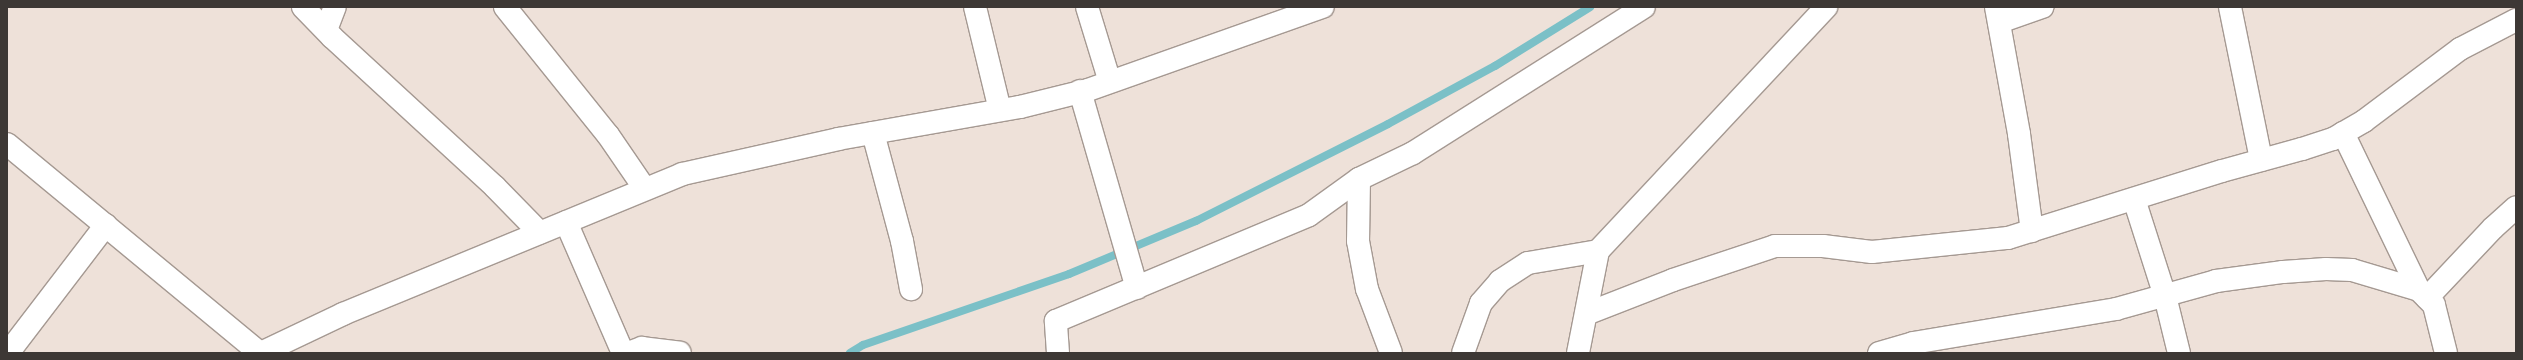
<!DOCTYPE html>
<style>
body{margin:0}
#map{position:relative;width:2523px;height:360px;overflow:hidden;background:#eee1d9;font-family:"Alegreya Sans",sans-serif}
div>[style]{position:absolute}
.stream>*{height:8px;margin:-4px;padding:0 4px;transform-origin:4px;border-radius:4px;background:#7bc0c7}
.roads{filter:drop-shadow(1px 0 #a59992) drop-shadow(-1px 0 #a59992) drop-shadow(0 1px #a59992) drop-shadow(0 -1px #a59992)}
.minor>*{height:22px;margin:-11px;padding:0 11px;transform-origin:11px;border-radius:11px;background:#fff}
span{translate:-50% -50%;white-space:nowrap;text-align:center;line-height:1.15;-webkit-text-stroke:3px #eee1d9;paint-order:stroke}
.frame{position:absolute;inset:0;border:8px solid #3d3835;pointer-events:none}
</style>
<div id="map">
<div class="stream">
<div style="left:850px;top:353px;width:15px;rotate:-32deg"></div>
<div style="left:863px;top:345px;width:218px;rotate:-19deg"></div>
<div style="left:1069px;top:274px;width:138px;rotate:-22.7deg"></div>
<div style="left:1196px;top:221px;width:215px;rotate:-26.8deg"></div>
<div style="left:1388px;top:124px;width:122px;rotate:-28.5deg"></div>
<div style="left:1495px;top:66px;width:112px;rotate:-31.8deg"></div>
</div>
<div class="roads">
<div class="minor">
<div style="left:303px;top:7px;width:42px;rotate:46deg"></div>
<div style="left:332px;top:37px;width:222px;rotate:42.6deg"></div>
<div style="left:495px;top:187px;width:64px;rotate:45.6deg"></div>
<div style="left:505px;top:7px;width:164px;rotate:51.2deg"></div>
<div style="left:608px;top:135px;width:65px;rotate:55.6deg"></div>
<div style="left:975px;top:7px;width:106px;rotate:76.4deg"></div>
<div style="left:1087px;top:7px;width:78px;rotate:73deg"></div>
<div style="left:1996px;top:7px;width:129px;rotate:79.7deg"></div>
<div style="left:2019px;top:134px;width:98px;rotate:82.4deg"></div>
<div style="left:2230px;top:7px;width:156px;rotate:78.5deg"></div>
<div style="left:1999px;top:22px;width:46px;rotate:-19.2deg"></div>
<div style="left:326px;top:30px;width:25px;rotate:-69deg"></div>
<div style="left:1080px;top:91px;width:205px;rotate:73.9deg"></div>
<div style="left:873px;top:133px;width:112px;rotate:75deg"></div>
<div style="left:902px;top:241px;width:49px;rotate:79.4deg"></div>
<div style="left:2343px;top:133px;width:174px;rotate:64.2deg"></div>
<div style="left:7px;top:144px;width:328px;rotate:39.6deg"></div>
<div style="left:1359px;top:179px;width:62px;rotate:90.9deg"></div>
<div style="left:1358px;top:241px;width:49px;rotate:79.4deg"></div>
<div style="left:1367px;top:289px;width:68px;rotate:69.4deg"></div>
<div style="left:2134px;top:199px;width:102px;rotate:72.3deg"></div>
<div style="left:2165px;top:296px;width:59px;rotate:76.2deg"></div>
<div style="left:566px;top:222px;width:143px;rotate:66.5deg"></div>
<div style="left:2427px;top:298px;width:96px;rotate:-46.7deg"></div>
<div style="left:2493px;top:228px;width:31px;rotate:-42deg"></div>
<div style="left:1586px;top:314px;width:93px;rotate:-21.3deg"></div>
<div style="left:1673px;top:280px;width:108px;rotate:-18.4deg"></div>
<div style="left:1775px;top:246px;width:48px"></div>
<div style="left:1823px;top:246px;width:49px;rotate:7deg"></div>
<div style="left:1872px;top:252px;width:137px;rotate:-5.9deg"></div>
<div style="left:2008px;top:238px;width:224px;rotate:-17.4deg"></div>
<div style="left:2222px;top:171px;width:83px;rotate:-15.4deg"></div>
<div style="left:2302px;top:149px;width:33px;rotate:-18deg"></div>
<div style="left:2333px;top:139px;width:36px;rotate:-30deg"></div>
<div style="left:2364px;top:121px;width:120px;rotate:-36.9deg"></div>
<div style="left:2460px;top:49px;width:63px;rotate:-27.4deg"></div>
<div style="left:8px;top:353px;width:161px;rotate:-52.6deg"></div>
<div style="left:261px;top:353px;width:91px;rotate:-25.4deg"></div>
<div style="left:343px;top:314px;width:367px;rotate:-22.4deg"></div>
<div style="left:682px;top:174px;width:160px;rotate:-12.6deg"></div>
<div style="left:838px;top:139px;width:185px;rotate:-10deg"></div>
<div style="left:1020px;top:107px;width:70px;rotate:-14deg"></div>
<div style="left:1088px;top:90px;width:249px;rotate:-19.5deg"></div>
<div style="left:628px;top:353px;width:15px;rotate:-20deg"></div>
<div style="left:642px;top:348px;width:38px;rotate:7deg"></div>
<div style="left:1058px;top:353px;width:32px;rotate:-94deg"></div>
<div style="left:1056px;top:321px;width:274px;rotate:-22.7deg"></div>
<div style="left:1309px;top:215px;width:62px;rotate:-35.8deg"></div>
<div style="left:1359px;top:179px;width:60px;rotate:-25.7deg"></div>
<div style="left:1413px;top:153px;width:273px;rotate:-32.3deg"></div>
<div style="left:1463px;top:353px;width:53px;rotate:-70.2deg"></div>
<div style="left:1481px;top:303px;width:29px;rotate:-49deg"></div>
<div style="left:1500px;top:281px;width:33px;rotate:-33deg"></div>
<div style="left:1528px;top:263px;width:71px;rotate:-9.7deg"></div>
<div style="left:1578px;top:353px;width:104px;rotate:-78.9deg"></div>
<div style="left:1598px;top:251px;width:334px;rotate:-46.9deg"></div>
<div style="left:1879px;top:353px;width:35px;rotate:-16deg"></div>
<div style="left:1913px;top:343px;width:206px;rotate:-9.5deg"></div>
<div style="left:2116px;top:309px;width:104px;rotate:-15.6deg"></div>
<div style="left:2216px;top:281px;width:68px;rotate:-7.7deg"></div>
<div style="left:2283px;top:272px;width:43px;rotate:-4deg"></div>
<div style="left:2326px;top:269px;width:26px;rotate:2deg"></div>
<div style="left:2352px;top:270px;width:70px;rotate:16.6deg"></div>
<div style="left:2419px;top:290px;width:21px;rotate:45deg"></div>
<div style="left:2434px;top:305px;width:49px;rotate:76deg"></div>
</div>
</div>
<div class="frame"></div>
</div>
